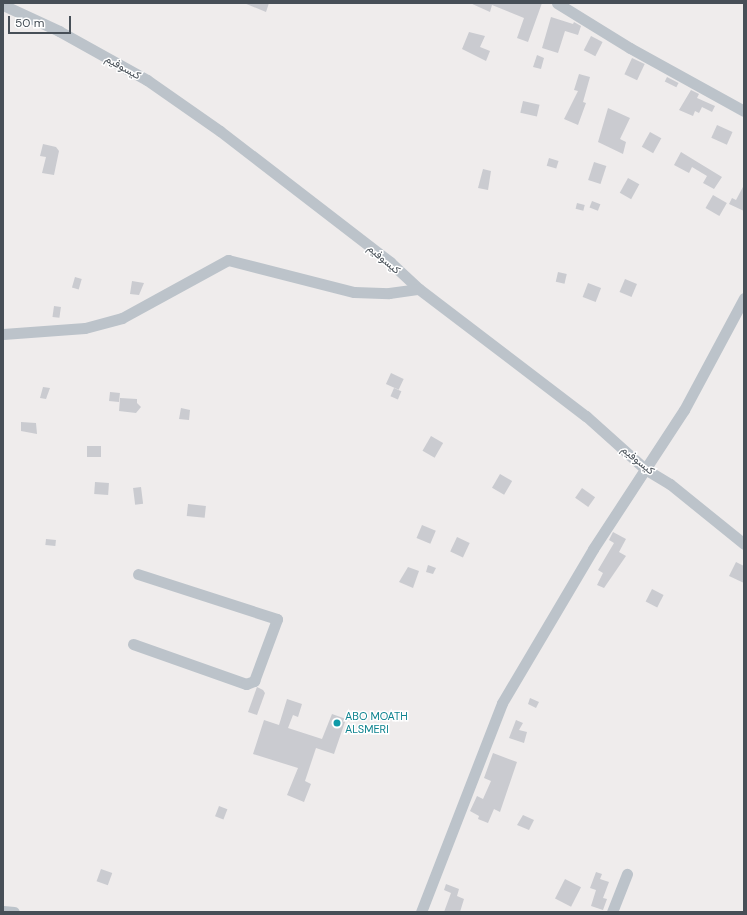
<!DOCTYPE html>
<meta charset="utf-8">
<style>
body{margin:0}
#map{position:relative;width:747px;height:915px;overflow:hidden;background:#efecec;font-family:"DM Sans",Vazirmatn,sans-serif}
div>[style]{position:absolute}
.building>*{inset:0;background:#cacbd0;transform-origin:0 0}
.minor>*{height:11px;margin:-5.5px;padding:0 5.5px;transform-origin:5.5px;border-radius:5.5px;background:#bcc3ca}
.dots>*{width:11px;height:11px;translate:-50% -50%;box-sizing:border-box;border:2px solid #fff;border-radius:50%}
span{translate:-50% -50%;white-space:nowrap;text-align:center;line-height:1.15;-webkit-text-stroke:3px #fff;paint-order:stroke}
.street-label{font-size:11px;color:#474f57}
.culture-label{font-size:11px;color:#0d838f}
.left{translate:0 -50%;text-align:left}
.frame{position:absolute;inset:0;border:4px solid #474f57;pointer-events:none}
.scale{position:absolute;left:8px;top:16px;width:63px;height:18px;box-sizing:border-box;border:2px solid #474f57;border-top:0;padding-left:5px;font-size:12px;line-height:14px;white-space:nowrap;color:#474f57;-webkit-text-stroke:3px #fff;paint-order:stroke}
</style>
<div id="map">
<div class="building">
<div style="clip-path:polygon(244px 3px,269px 3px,266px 12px)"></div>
<div style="clip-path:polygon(470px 3px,542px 3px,528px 42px,517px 38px,524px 18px,492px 5px,490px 12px)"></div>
<div style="clip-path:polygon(551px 17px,573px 24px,574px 22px,581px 26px,578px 35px,565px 31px,558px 53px,542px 48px)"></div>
<div style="clip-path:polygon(469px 32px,485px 36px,480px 47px,490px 51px,486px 61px,462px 49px)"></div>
<div style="left:591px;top:36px;width:13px;height:16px;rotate:27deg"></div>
<div style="clip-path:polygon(537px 55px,544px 58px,541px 69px,533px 67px)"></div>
<div style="left:632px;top:58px;width:14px;height:18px;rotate:25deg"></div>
<div style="clip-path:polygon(579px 74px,590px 77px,583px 102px,586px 103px,578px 125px,564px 119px,578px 91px,574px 90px)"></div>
<div style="left:667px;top:77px;width:13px;height:5px;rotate:27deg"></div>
<div style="clip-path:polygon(691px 90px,699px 94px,697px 98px,715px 106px,712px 112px,702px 107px,699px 113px,695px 111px,693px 116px,679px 110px)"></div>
<div style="left:523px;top:101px;width:17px;height:12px;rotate:13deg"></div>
<div style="clip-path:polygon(608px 108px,630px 118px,620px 139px,626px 142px,623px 154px,598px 142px)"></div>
<div style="left:717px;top:125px;width:17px;height:14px;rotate:24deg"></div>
<div style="left:650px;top:132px;width:13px;height:17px;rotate:29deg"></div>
<div style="clip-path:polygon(43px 144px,56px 147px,59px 151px,54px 175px,42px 173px,46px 157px,40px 156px)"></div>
<div style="clip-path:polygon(681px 152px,722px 177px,714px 189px,703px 183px,707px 176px,692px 167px,689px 173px,674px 165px)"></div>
<div style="left:549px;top:158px;width:10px;height:8px;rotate:17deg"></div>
<div style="left:594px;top:162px;width:13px;height:19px;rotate:18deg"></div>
<div style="clip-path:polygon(483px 169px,491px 171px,488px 190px,478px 188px)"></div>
<div style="left:628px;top:178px;width:13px;height:17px;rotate:29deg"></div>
<div style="clip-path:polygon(744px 185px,744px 211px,729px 204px,732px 198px,736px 200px)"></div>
<div style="left:713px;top:195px;width:16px;height:15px;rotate:30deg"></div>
<div style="left:592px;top:201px;width:9px;height:7px;rotate:21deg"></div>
<div style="left:577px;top:203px;width:8px;height:6px;rotate:14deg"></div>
<div style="left:558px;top:272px;width:9px;height:10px;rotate:13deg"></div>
<div style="left:75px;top:277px;width:7px;height:11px;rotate:16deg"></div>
<div style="left:625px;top:279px;width:13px;height:14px;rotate:23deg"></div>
<div style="clip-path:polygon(132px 281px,144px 283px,139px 295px,130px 294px)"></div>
<div style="left:588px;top:283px;width:14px;height:15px;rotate:21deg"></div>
<div style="left:54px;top:306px;width:7px;height:11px;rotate:8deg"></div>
<div style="left:391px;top:373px;width:14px;height:12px;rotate:25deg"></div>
<div style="clip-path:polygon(43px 387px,50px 388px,46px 399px,40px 398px)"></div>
<div style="left:394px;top:388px;width:8px;height:9px;rotate:23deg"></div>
<div style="left:110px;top:392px;width:10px;height:9px;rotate:6deg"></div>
<div style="clip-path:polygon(120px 398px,137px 399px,137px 403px,141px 407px,136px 413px,119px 411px)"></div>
<div style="clip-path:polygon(181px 408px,190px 410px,189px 420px,179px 419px)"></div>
<div style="clip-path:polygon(21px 422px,36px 423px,37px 434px,21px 431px)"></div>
<div style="left:431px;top:436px;width:14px;height:17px;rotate:30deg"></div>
<div style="left:87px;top:446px;width:14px;height:11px"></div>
<div style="left:500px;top:474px;width:14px;height:16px;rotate:30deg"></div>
<div style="left:95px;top:482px;width:14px;height:12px;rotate:4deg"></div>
<div style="left:141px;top:487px;width:17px;height:8px;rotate:83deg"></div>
<div style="left:582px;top:488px;width:16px;height:12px;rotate:35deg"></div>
<div style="left:188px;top:504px;width:18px;height:12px;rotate:6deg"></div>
<div style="left:422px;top:525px;width:15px;height:14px;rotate:23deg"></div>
<div style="clip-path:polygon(613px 532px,626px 539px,619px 552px,626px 556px,604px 588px,597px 585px,603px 573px,598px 570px,614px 543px,609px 540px)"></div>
<div style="left:457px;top:537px;width:14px;height:16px;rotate:25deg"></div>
<div style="left:46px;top:539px;width:10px;height:6px;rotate:6deg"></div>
<div style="clip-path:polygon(736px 562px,744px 566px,744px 583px,729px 576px)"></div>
<div style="clip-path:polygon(428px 565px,436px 568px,433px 574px,426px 572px)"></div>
<div style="clip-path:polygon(408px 567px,419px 571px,413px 588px,399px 582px)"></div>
<div style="left:652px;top:589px;width:13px;height:14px;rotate:27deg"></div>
<div style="clip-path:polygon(257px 687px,263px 690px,265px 693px,257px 715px,248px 712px)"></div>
<div style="clip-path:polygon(530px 698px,539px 702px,536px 708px,528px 704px)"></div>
<div style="clip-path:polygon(287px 699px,302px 704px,298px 717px,293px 715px,288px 728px,322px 739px,332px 714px,346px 719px,334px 754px,316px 748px,305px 781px,311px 784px,304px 802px,287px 795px,298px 768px,253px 754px,264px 720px,279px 725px)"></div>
<div style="clip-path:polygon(516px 720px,523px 723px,519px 730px,527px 732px,524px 743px,509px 738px)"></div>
<div style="clip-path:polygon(493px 753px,517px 762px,500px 812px,494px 809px,488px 823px,478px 819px,479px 816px,470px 811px,477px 796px,483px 799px,491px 781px,484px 778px)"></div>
<div style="left:219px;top:806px;width:9px;height:11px;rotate:21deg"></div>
<div style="clip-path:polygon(523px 815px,534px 820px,529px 830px,517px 825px)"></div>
<div style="left:101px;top:869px;width:12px;height:13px;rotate:20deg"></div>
<div style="clip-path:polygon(596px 872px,602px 874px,600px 879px,609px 882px,603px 898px,607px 899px,603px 910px,591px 906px,596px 890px,590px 888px)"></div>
<div style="left:565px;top:879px;width:18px;height:22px;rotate:27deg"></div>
<div style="clip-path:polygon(446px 884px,459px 889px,457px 896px,464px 899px,460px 912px,444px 912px,451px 893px,444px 890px)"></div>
</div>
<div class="minor">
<div style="left:557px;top:3px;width:86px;rotate:31.7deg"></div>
<div style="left:630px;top:48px;width:130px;rotate:28.9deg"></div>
<div style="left:3px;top:5px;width:62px;rotate:24.9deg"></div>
<div style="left:59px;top:31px;width:101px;rotate:29.1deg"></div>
<div style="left:147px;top:80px;width:89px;rotate:34.9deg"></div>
<div style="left:220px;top:131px;width:215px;rotate:37.6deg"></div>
<div style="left:390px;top:262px;width:40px;rotate:43deg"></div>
<div style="left:419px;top:289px;width:210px;rotate:37.3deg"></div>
<div style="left:586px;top:416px;width:79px;rotate:41.9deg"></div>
<div style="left:645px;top:469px;width:29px;rotate:31deg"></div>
<div style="left:670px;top:484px;width:95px;rotate:39deg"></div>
<div style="left:3px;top:334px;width:82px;rotate:-4.2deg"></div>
<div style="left:85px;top:328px;width:38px;rotate:-15deg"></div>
<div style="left:122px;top:318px;width:121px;rotate:-28.7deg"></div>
<div style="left:228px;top:260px;width:130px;rotate:14.3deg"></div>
<div style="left:354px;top:292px;width:35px;rotate:2deg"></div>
<div style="left:389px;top:293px;width:30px;rotate:-8deg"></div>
<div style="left:133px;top:644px;width:120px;rotate:19.5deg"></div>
<div style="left:246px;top:684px;width:9px;rotate:-21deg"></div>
<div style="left:254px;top:681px;width:66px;rotate:-69.6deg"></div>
<div style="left:277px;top:619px;width:146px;rotate:-162.1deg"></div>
<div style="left:3px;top:911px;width:11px;rotate:5deg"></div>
<div style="left:421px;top:912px;width:224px;rotate:-68.8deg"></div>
<div style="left:502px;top:703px;width:179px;rotate:-59.4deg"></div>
<div style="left:593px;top:549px;width:166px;rotate:-56.8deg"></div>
<div style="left:684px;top:410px;width:127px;rotate:-61.8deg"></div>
<div style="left:612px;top:912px;width:41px;rotate:-68.5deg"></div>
</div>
<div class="dots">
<div style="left:337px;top:723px;background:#0f9aa8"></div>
</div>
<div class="street-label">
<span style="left:123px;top:67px;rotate:29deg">كيسوفيم</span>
<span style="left:384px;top:259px;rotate:40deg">كيسوفيم</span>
<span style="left:638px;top:460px;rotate:39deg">كيسوفيم</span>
</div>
<div class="culture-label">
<span class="left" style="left:345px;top:723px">ABO MOATH<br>ALSMERI</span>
</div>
<div class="frame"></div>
<div class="scale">50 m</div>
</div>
